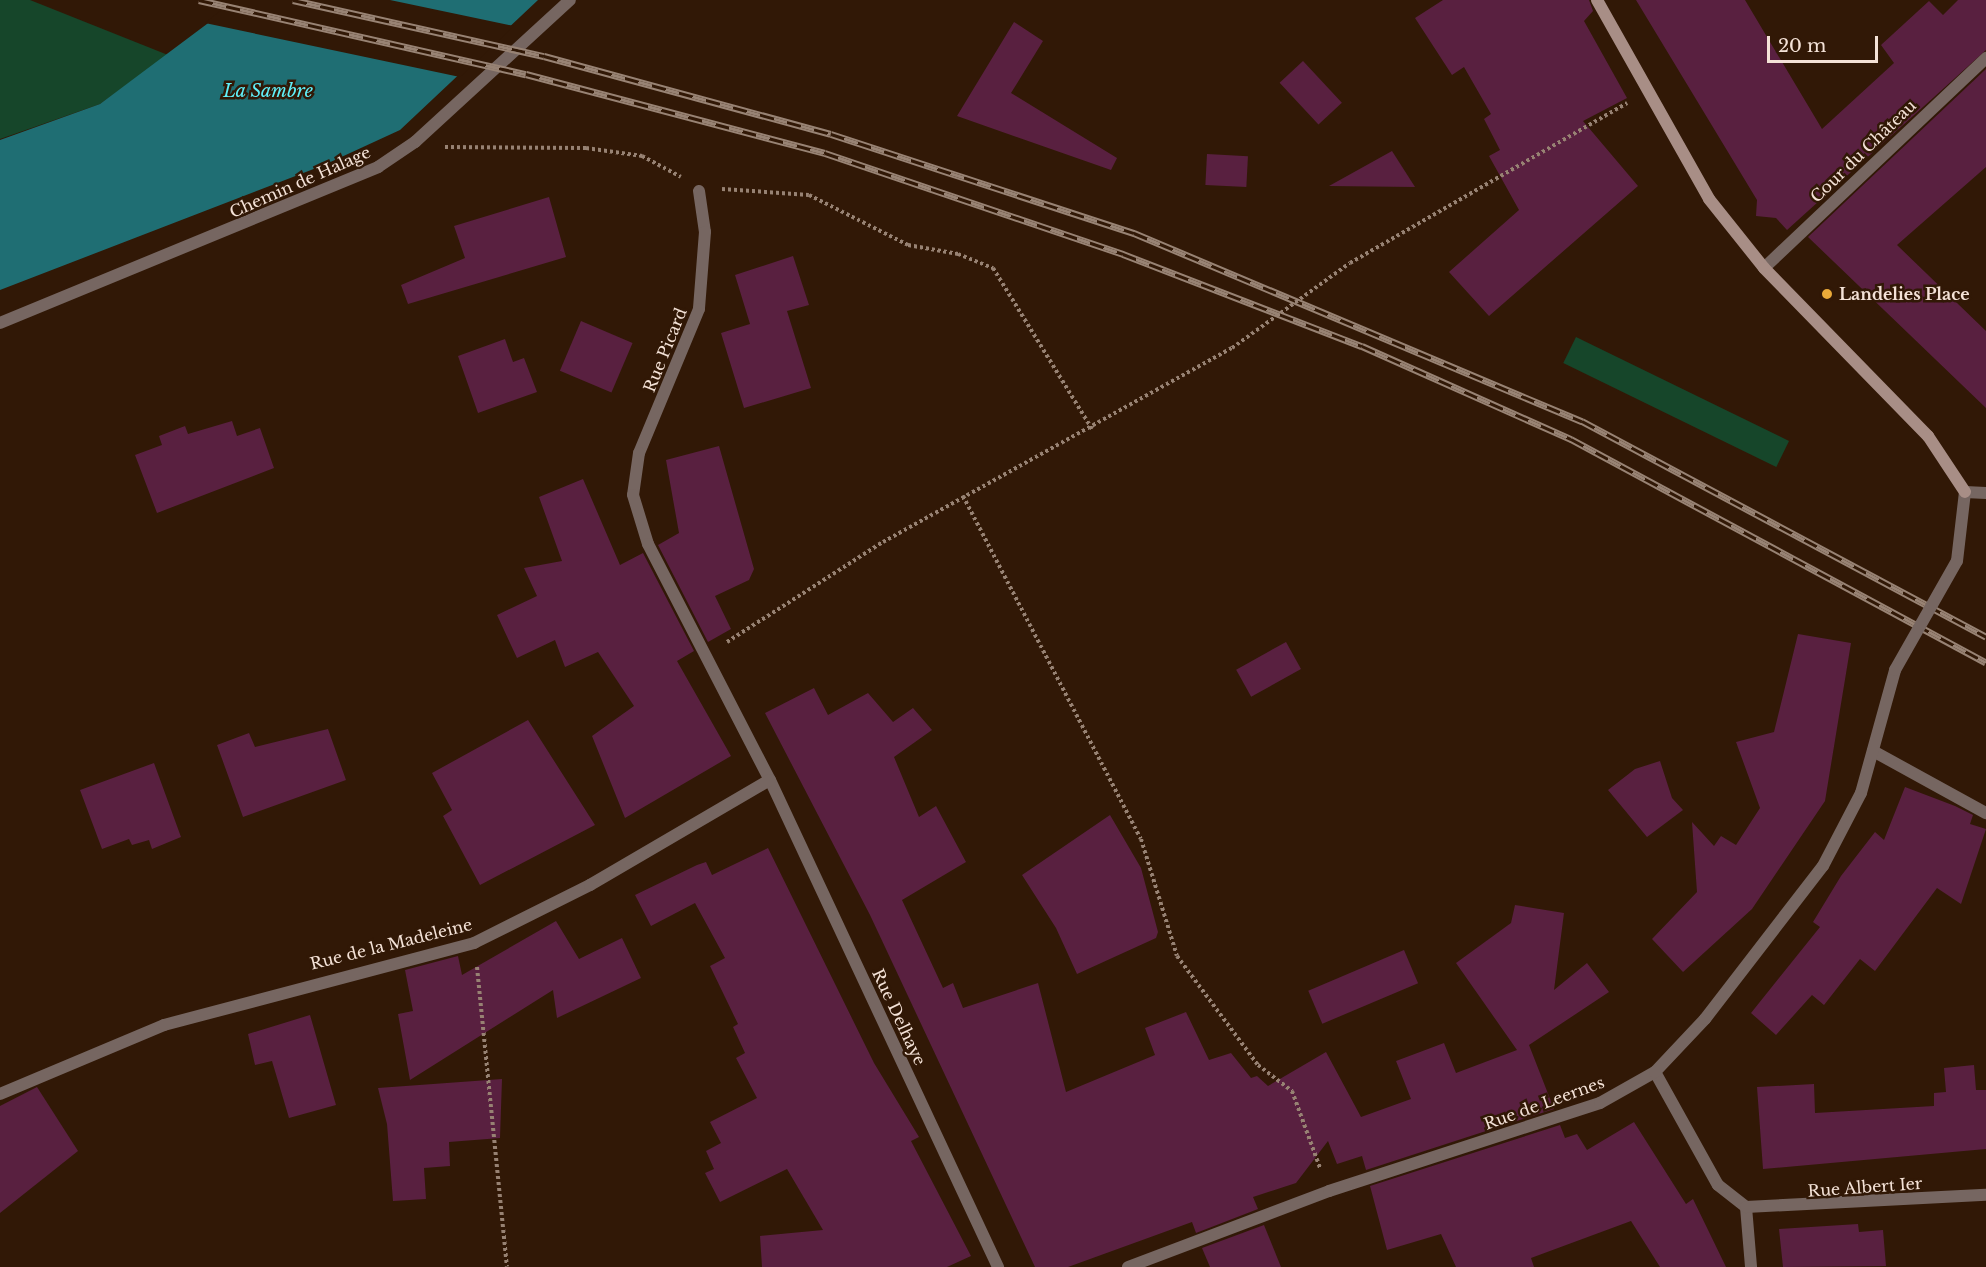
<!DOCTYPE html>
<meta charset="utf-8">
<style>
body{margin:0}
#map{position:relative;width:1986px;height:1267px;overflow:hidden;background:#311806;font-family:"Libre Baskerville",serif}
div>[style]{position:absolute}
.green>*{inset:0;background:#16462a;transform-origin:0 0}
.water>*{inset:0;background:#1f6e73}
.pier>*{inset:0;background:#311806}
.building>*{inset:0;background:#592040;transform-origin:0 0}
.path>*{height:4px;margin-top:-2px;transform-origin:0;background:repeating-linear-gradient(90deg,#978273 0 3px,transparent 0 6px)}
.minor>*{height:12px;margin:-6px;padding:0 6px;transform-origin:6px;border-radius:6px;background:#766661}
.tertiary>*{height:12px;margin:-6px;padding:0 6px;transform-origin:6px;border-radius:6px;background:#766661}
.secondary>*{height:12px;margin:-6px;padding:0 6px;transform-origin:6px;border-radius:6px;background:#a88e86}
.rail>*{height:7px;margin-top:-3.5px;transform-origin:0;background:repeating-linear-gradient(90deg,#311806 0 14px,#988374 0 28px);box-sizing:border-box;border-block:2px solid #988374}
.path-bridge>*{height:4px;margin-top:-2px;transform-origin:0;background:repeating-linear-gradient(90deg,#978273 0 3px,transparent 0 6px)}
.tertiary-bridge>*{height:12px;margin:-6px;padding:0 6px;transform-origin:6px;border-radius:6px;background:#766661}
.dots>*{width:16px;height:16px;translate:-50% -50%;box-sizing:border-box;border:3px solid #311806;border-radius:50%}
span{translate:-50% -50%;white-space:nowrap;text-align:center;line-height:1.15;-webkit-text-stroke:5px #311806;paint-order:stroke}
.street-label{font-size:16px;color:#f4e2d7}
.poi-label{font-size:16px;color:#f4e2d7;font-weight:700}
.left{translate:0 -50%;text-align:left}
.water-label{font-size:18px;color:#60f0f9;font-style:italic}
.scale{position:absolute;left:1767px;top:36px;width:111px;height:27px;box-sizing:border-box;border:3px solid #f4e2d7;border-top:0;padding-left:8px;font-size:18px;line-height:21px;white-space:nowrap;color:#f4e2d7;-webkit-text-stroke:4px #311806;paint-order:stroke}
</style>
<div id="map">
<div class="green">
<div style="clip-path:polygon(0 0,30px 0,168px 55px,100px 104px,0 139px)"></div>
<div style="left:1576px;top:337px;width:237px;height:29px;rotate:26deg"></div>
</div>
<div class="water">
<div style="clip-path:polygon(239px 0,538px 0,400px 130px,324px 165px,0 290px,0 140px,100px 104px)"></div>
</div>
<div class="pier">
<div style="clip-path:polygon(234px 0,390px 0,514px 26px,460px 77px,205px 23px)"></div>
</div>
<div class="building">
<div style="clip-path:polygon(1443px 0,1589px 0,1593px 11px,1584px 21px,1627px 98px,1583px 121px,1638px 186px,1489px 316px,1449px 272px,1519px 210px,1489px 156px,1500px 150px,1484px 119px,1491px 114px,1464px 67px,1452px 75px,1415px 18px)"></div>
<div style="clip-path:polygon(1636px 0,1745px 0,1822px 129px,1894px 63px,1881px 45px,1929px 1px,1943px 15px,1958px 0,1986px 0,1986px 50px,1787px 230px,1776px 218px,1756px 216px,1757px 200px)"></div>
<div style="clip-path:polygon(1014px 22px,1043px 41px,1011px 93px,1117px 158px,1111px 170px,957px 116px)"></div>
<div style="left:1303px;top:61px;width:57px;height:32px;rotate:47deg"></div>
<div style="clip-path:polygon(1986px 69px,1986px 167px,1897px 245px,1986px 331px,1986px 408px,1808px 237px)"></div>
<div style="clip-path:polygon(1392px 151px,1415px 187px,1329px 186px)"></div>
<div style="left:1207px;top:154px;width:41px;height:31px;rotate:3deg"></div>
<div style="clip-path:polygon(549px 197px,566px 257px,408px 304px,401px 285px,465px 258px,454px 226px)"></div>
<div style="clip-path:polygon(793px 256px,809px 305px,787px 311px,811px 388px,744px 408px,721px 333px,750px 324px,735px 275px)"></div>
<div style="left:581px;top:321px;width:56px;height:54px;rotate:23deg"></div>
<div style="clip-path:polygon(505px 339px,513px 362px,524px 358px,537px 392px,478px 413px,458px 356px)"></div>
<div style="clip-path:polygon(232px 421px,237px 436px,260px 428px,274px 468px,157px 513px,135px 455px,162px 445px,159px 436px,185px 426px,188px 434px)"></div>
<div style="clip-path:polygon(719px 446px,754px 569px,749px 580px,715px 596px,731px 629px,708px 642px,658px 545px,679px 533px,666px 460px)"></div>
<div style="clip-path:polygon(583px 479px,620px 565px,643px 553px,694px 651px,677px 661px,731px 756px,625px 818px,592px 736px,634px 706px,598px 652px,565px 667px,555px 640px,517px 658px,497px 615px,537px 596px,524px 568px,562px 561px,539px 497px)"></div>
<div style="clip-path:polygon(1798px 634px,1851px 643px,1825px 801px,1752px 909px,1683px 972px,1652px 939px,1697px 892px,1692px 822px,1714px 846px,1721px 836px,1736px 845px,1760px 808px,1736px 742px,1774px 732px)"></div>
<div style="left:1286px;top:642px;width:31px;height:57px;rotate:61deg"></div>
<div style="clip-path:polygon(814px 688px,828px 715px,868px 693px,893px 722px,913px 708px,932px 730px,894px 757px,919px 817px,936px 806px,966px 862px,902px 900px,943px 988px,953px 983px,963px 1008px,1038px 983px,1066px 1092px,1155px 1055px,1145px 1028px,1186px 1012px,1209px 1060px,1231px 1053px,1251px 1078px,1257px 1076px,1268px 1086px,1326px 1052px,1361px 1117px,1411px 1099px,1396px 1061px,1444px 1043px,1456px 1073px,1517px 1050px,1456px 963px,1511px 923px,1515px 905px,1564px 913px,1554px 990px,1587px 963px,1609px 992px,1529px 1045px,1554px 1109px,1366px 1170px,1362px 1156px,1337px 1164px,1328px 1141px,1296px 1183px,1253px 1197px,1258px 1209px,1196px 1233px,1192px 1222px,1068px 1267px,1035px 1267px,870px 915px,765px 713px)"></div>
<div style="clip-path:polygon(528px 720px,595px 825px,480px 885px,443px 816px,452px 810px,432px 773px)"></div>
<div style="clip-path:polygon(328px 729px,346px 780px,243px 817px,217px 745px,249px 733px,255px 747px)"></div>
<div style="clip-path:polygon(1660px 761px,1672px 798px,1683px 810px,1647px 837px,1608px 790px,1635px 769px)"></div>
<div style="clip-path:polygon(154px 763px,181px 837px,152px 849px,149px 840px,132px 845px,129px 839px,102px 849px,80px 790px)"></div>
<div style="clip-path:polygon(1905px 787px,1955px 806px,1973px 815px,1970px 824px,1986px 829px,1961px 904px,1937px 888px,1875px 971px,1860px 959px,1824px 1005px,1812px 995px,1776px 1035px,1751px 1013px,1820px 927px,1813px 922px,1841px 876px,1875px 832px,1884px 840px)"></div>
<div style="clip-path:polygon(1110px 815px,1141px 868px,1158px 932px,1156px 938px,1077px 974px,1056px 928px,1022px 875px)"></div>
<div style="clip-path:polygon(768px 848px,874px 1063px,919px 1137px,911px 1141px,971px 1256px,947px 1267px,762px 1267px,760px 1236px,823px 1230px,787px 1169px,720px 1202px,705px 1173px,714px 1169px,706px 1151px,721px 1143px,710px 1122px,757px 1098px,736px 1058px,745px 1053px,733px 1027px,738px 1024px,710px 966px,725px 958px,695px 903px,651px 926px,635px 895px,697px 865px,706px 862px,712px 875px)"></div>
<div style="clip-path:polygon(556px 921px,579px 959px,622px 938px,641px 978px,557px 1018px,553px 990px,410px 1080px,398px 1014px,413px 1011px,405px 970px,458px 956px,462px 975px)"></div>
<div style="left:1404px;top:950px;width:36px;height:104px;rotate:67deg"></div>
<div style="clip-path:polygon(310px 1015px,336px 1105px,289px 1118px,272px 1061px,255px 1065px,248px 1034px)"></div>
<div style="clip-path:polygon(1974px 1065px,1976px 1090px,1986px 1090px,1986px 1149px,1763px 1169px,1757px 1087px,1814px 1084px,1815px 1113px,1934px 1106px,1934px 1093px,1946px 1092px,1944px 1068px)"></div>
<div style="clip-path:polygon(502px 1079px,500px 1138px,449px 1142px,450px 1166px,424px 1168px,426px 1199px,393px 1201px,387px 1124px,378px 1088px)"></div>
<div style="clip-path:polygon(37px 1087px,78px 1151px,0 1213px,0 1106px)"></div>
<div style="clip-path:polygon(1634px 1122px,1686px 1204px,1693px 1199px,1726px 1267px,1660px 1267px,1631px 1221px,1531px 1258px,1534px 1267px,1456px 1267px,1441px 1234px,1387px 1250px,1370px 1186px,1560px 1125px,1565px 1138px,1577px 1134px,1587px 1150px)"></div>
<div style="clip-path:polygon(1858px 1224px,1859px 1232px,1883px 1230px,1886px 1266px,1783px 1267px,1779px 1229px)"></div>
<div style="clip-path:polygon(1264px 1225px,1281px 1267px,1210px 1267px,1202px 1248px)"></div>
</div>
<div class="path">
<div style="left:445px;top:147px;width:141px;rotate:0.4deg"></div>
<div style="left:586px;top:148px;width:57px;rotate:8.1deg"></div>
<div style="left:642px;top:156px;width:44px;rotate:28.3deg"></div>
<div style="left:722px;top:189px;width:87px;rotate:3.9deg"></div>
<div style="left:809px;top:195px;width:111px;rotate:26.8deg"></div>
<div style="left:908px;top:245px;width:51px;rotate:10.2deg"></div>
<div style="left:958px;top:254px;width:38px;rotate:22deg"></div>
<div style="left:993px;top:268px;width:189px;rotate:58.4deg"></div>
<div style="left:1350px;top:263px;width:320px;rotate:-30deg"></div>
<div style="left:963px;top:496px;width:386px;rotate:62.6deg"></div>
<div style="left:1141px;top:839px;width:122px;rotate:72.9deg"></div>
<div style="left:1177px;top:956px;width:136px;rotate:53.4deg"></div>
<div style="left:1258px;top:1065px;width:43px;rotate:37.4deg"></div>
<div style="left:1292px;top:1091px;width:82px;rotate:70deg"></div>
<div style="left:727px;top:642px;width:185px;rotate:-32.7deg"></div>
<div style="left:883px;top:542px;width:399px;rotate:-29.1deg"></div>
<div style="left:477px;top:967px;width:301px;rotate:84.3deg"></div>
</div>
<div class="minor">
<div style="left:699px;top:191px;width:41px;rotate:81.7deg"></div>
<div style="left:705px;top:232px;width:77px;rotate:94.5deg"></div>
<div style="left:699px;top:309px;width:156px;rotate:112.6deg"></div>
<div style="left:639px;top:453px;width:42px;rotate:98.1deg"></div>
<div style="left:633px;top:495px;width:51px;rotate:73deg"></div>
<div style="left:648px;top:544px;width:266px;rotate:62.7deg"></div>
<div style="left:770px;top:780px;width:538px;rotate:64.91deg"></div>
<div style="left:1764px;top:268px;width:306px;rotate:-43.4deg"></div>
<div style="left:0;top:323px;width:409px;rotate:-22.4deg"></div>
<div style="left:378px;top:167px;width:45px;rotate:-34deg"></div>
<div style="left:415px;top:142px;width:210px;rotate:-42.5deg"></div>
<div style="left:1873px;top:751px;width:129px;rotate:28.8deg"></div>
<div style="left:0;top:1094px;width:178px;rotate:-22.8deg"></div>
<div style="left:164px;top:1025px;width:321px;rotate:-14.8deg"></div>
<div style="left:474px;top:943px;width:130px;rotate:-26.6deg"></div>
<div style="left:590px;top:885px;width:208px;rotate:-30.3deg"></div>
<div style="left:1746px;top:1207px;width:60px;rotate:85.2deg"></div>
</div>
<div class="tertiary">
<div style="left:1957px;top:561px;width:69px;rotate:-83.4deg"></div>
<div style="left:1965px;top:492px;width:21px;rotate:3deg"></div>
<div style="left:1655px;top:1072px;width:129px;rotate:60.9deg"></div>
<div style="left:1718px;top:1185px;width:36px;rotate:38deg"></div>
<div style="left:1746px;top:1207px;width:240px;rotate:-2.9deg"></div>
<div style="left:1128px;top:1267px;width:215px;rotate:-20.7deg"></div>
<div style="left:1329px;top:1191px;width:285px;rotate:-18deg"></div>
<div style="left:1600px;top:1103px;width:63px;rotate:-29.4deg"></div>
<div style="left:1655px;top:1072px;width:73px;rotate:-46.7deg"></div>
<div style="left:1705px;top:1019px;width:193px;rotate:-52.4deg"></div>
<div style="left:1823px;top:866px;width:82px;rotate:-62.5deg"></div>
<div style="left:1861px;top:793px;width:128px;rotate:-74.5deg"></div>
</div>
<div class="secondary">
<div style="left:1597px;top:0;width:228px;rotate:60.6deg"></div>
<div style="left:1709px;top:199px;width:88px;rotate:51.4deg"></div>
<div style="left:1764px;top:268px;width:235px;rotate:45.7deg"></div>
<div style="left:1928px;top:436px;width:67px;rotate:56.5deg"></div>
</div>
<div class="rail">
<div style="left:199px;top:0;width:335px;rotate:12.8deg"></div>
<div style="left:526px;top:74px;width:309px;rotate:14.8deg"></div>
<div style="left:825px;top:153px;width:315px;rotate:18.7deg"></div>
<div style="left:1123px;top:254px;width:256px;rotate:21.1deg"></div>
<div style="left:1362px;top:346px;width:229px;rotate:24deg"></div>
<div style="left:1571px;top:439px;width:471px;rotate:28.3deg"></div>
<div style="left:293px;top:0;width:257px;rotate:12.6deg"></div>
<div style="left:544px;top:56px;width:297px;rotate:15.2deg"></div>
<div style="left:831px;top:134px;width:319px;rotate:18.1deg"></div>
<div style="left:1134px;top:233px;width:486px;rotate:22.8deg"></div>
<div style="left:1582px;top:421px;width:458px;rotate:28.1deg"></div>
</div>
<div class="path-bridge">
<div style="left:1232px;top:348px;width:145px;rotate:-35.8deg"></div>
</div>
<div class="tertiary-bridge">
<div style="left:1895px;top:670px;width:125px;rotate:-60.4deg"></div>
</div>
<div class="dots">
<div style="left:1827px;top:294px;background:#eaaa39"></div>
</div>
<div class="street-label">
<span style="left:1863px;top:151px;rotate:-44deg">Cour du Château</span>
<span style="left:300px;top:182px;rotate:-24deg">Chemin de Halage</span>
<span style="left:665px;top:350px;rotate:-68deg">Rue Picard</span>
<span style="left:391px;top:944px;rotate:-14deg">Rue de la Madeleine</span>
<span style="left:899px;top:1017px;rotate:65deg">Rue Delhaye</span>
<span style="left:1544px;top:1103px;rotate:-20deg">Rue de Leernes</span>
<span style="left:1865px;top:1187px;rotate:-4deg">Rue Albert Ier</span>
</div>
<div class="poi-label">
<span class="left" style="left:1839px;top:294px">Landelies Place</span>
</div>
<div class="water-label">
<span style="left:268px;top:91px">La Sambre</span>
</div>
<div class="scale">20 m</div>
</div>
